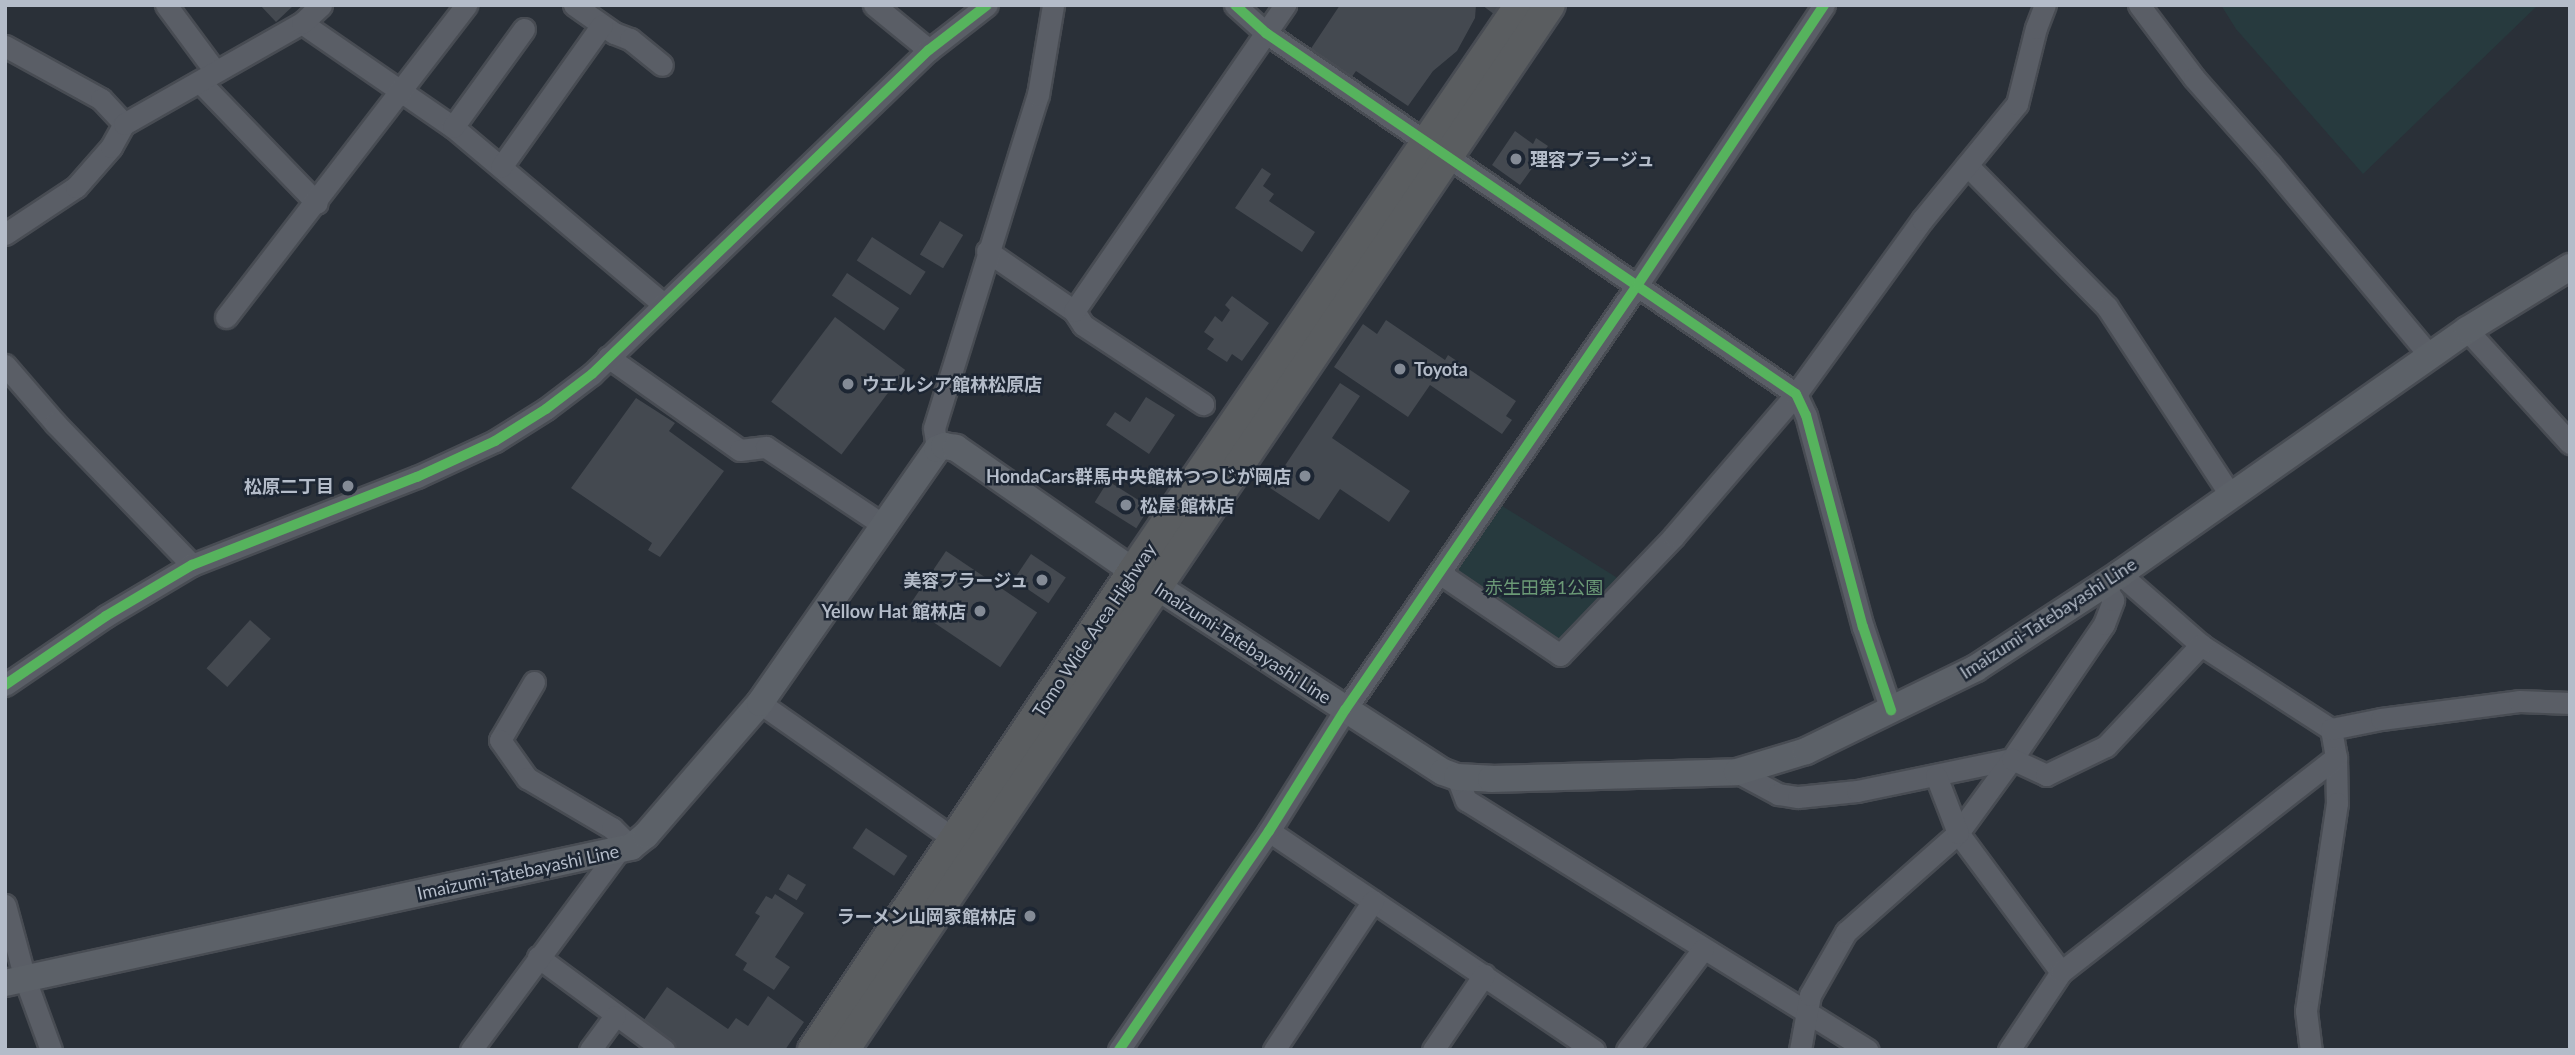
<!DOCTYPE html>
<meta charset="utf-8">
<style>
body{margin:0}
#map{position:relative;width:2575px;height:1055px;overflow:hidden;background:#2a3038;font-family:Lato,"Noto Sans JP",sans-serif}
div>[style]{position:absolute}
.green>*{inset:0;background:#273a3e;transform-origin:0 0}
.building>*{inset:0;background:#444950;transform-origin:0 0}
.roads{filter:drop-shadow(2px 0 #484c53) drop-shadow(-2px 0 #484c53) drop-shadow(0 2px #484c53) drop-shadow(0 -2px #484c53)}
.minor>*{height:21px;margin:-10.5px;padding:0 10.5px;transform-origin:10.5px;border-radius:10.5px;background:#5a5e66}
.major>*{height:26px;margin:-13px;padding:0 13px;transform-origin:13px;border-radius:13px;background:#5c6168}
.highway>*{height:30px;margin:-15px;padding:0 15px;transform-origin:15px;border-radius:15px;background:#5a5d60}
.cycleway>*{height:10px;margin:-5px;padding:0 5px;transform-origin:5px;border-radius:5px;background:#56b35d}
.dots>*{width:19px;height:19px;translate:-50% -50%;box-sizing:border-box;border:4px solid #1d2633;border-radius:50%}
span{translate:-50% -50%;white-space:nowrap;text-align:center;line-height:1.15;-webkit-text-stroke:5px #1d2633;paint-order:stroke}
.poi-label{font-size:18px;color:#b4bcc9;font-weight:700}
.left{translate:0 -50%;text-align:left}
.right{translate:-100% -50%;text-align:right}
.park-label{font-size:18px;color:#6b9a76}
.street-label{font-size:18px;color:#b4bcc9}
.frame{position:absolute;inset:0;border:7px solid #b4bcc9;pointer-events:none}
</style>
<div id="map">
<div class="green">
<div style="clip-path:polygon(2221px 5px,2538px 5px,2363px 174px,2236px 29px)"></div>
<div style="left:1499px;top:504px;width:143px;height:90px;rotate:32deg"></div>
</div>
<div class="building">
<div style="clip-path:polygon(260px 5px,294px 5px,276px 22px)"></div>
<div style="clip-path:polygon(1340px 5px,1476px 5px,1475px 18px,1457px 51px,1433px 71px,1408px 106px,1356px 71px,1351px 78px,1310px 50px)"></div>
<div style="clip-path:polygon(1482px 5px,1501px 5px,1495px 15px)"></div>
<div style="clip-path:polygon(1515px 131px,1533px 144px,1536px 138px,1548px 146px,1520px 185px,1492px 165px)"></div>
<div style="clip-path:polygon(1262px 168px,1271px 174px,1263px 186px,1274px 194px,1269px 201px,1315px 232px,1302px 252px,1235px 208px)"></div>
<div style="left:940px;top:221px;width:27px;height:39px;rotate:31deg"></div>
<div style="left:872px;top:237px;width:64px;height:28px;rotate:33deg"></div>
<div style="left:847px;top:273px;width:63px;height:27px;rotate:34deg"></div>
<div style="clip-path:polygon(1232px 296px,1269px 323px,1242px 361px,1232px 354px,1227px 362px,1207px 349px,1214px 339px,1204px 332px,1215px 316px,1222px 322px,1230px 310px,1225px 305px)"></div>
<div style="left:835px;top:317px;width:88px;height:106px;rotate:37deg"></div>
<div style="clip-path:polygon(1386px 320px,1445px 360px,1448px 355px,1516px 401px,1506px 416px,1512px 420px,1502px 434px,1430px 385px,1408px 417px,1334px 367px,1363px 324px,1377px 334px)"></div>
<div style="clip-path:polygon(1340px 383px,1360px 396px,1332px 438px,1410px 491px,1389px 522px,1340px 489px,1319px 520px,1270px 488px)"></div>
<div style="clip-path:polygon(1146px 397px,1175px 415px,1149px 454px,1106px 425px,1115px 412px,1130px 422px)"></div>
<div style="clip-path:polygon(636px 398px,675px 423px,669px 431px,724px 471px,660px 557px,648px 550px,652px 543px,571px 488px)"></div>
<div style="left:1108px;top:481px;width:49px;height:25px;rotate:32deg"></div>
<div style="left:946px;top:551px;width:110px;height:66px;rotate:34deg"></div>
<div style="left:1031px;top:554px;width:42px;height:31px;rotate:34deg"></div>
<div style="left:250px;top:620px;width:28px;height:65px;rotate:42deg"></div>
<div style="left:866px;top:828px;width:50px;height:24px;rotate:34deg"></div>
<div style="left:788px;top:874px;width:21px;height:18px;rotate:31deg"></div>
<div style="clip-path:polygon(775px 894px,804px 913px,775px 957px,790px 967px,774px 990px,743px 970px,747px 963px,735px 955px,760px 916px,755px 913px,766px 896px,772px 899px)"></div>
<div style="clip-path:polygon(667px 987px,728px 1029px,736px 1018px,748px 1026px,768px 996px,804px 1022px,785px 1050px,679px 1050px,641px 1024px)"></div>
</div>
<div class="roads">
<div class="minor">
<div style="left:166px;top:5px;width:82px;rotate:53.4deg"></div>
<div style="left:574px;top:5px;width:49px;rotate:35deg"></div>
<div style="left:614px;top:33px;width:17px;rotate:21deg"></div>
<div style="left:630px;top:39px;width:41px;rotate:39.1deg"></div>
<div style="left:874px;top:5px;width:71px;rotate:39.3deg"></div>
<div style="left:1235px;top:5px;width:42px;rotate:42.1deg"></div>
<div style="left:1266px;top:33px;width:641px;rotate:34.26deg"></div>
<div style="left:1796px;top:394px;width:23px;rotate:65deg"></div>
<div style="left:1806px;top:415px;width:220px;rotate:75deg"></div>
<div style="left:1863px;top:627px;width:88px;rotate:71.4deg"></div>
<div style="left:2139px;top:5px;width:91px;rotate:53deg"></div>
<div style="left:2194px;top:78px;width:116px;rotate:48.5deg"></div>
<div style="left:2271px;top:165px;width:249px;rotate:50.2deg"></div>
<div style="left:302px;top:23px;width:183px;rotate:34.6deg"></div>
<div style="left:453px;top:127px;width:275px;rotate:40.1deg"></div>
<div style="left:5px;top:46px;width:110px;rotate:28.9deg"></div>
<div style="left:101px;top:99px;width:34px;rotate:47deg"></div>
<div style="left:200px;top:82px;width:168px;rotate:46deg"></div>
<div style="left:453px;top:127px;width:121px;rotate:-54.1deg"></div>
<div style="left:1967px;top:165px;width:199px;rotate:45.4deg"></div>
<div style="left:2107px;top:307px;width:226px;rotate:56.7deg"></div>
<div style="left:501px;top:167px;width:174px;rotate:-54.6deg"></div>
<div style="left:5px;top:234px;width:85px;rotate:-33.5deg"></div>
<div style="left:76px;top:187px;width:53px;rotate:-48.8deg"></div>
<div style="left:111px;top:147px;width:26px;rotate:-61deg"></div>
<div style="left:124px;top:124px;width:205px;rotate:-29.6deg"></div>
<div style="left:302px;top:23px;width:26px;rotate:-43deg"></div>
<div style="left:987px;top:251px;width:106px;rotate:34.6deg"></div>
<div style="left:1074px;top:311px;width:17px;rotate:57deg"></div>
<div style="left:1083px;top:325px;width:144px;rotate:33.4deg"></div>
<div style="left:1074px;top:311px;width:372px;rotate:-55.4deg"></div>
<div style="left:226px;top:317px;width:394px;rotate:-52.4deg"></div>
<div style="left:2467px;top:330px;width:153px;rotate:47.7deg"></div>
<div style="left:608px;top:357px;width:161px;rotate:35.2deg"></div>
<div style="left:740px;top:450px;width:26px;rotate:-7deg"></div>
<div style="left:766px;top:447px;width:143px;rotate:33.6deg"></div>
<div style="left:5px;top:365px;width:77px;rotate:49.2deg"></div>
<div style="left:55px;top:423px;width:197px;rotate:46deg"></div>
<div style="left:937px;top:449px;width:21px;rotate:-98deg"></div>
<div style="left:934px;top:428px;width:349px;rotate:-72.7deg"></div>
<div style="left:1038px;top:95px;width:91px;rotate:-80.5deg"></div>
<div style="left:1441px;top:574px;width:144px;rotate:34.2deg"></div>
<div style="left:1560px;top:655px;width:165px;rotate:-46.2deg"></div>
<div style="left:1674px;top:536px;width:187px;rotate:-49.3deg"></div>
<div style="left:1796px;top:394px;width:215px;rotate:-54.1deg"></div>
<div style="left:1922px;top:220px;width:150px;rotate:-50.7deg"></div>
<div style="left:2017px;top:104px;width:78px;rotate:-76deg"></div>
<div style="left:2036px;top:28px;width:25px;rotate:-69deg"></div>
<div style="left:2120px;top:574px;width:108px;rotate:41.2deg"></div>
<div style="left:2201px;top:645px;width:155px;rotate:32.9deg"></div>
<div style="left:2331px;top:729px;width:28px;rotate:80deg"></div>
<div style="left:2336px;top:757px;width:46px;rotate:88.8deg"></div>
<div style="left:2337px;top:803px;width:210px;rotate:98.5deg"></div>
<div style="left:2306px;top:1011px;width:39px;rotate:83deg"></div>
<div style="left:534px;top:682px;width:67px;rotate:120.4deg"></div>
<div style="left:500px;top:740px;width:47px;rotate:54.6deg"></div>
<div style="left:527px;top:778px;width:99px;rotate:30.5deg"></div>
<div style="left:612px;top:828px;width:27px;rotate:45deg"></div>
<div style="left:5px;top:685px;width:122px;rotate:-34.3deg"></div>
<div style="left:106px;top:616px;width:100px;rotate:-30.7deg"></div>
<div style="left:192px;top:565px;width:242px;rotate:-21.4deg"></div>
<div style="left:417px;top:477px;width:86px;rotate:-24.8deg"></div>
<div style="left:495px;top:441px;width:60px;rotate:-32.1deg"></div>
<div style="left:546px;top:409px;width:58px;rotate:-37.3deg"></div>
<div style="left:592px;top:374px;width:467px;rotate:-43.9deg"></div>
<div style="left:929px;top:50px;width:73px;rotate:-37.8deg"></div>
<div style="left:760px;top:703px;width:237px;rotate:35deg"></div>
<div style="left:2331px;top:729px;width:51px;rotate:-11.3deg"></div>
<div style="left:2381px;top:719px;width:139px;rotate:-7.4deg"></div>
<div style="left:2519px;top:701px;width:51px;rotate:2.2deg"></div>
<div style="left:1737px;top:772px;width:47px;rotate:28.2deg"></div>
<div style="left:1778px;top:794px;width:20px;rotate:9deg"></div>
<div style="left:1798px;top:797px;width:59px;rotate:-5.8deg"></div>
<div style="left:1857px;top:791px;width:158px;rotate:-11.7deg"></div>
<div style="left:2012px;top:759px;width:163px;rotate:-55.7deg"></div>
<div style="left:2104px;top:624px;width:26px;rotate:-69deg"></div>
<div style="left:2113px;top:600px;width:18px;rotate:-119deg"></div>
<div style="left:1457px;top:777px;width:25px;rotate:69deg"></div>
<div style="left:1466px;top:800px;width:473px;rotate:31.9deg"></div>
<div style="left:1269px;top:831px;width:392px;rotate:34deg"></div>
<div style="left:5px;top:905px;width:77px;rotate:74.9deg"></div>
<div style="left:25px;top:979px;width:76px;rotate:69.9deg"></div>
<div style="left:538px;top:957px;width:157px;rotate:36.4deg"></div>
<div style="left:2061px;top:972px;width:173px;rotate:-126.5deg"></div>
<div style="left:1958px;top:833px;width:92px;rotate:-53.9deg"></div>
<div style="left:2012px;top:759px;width:38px;rotate:25deg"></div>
<div style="left:2046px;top:775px;width:67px;rotate:-25.8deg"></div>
<div style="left:2106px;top:746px;width:139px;rotate:-46.8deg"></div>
<div style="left:471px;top:1050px;width:247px;rotate:-53.5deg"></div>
<div style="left:590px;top:1050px;width:42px;rotate:-53.7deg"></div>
<div style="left:1119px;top:1050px;width:265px;rotate:-55.6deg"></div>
<div style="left:1269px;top:831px;width:143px;rotate:-57.9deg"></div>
<div style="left:1345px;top:710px;width:517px;rotate:-55.48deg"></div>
<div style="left:1638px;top:284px;width:335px;rotate:-56.3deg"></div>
<div style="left:1274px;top:1050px;width:179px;rotate:-56.4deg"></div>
<div style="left:1433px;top:1050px;width:91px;rotate:-55.8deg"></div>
<div style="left:1627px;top:1050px;width:126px;rotate:-53deg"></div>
<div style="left:1800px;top:1050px;width:56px;rotate:-79.7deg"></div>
<div style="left:1810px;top:995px;width:73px;rotate:-60.3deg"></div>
<div style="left:1846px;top:932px;width:149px;rotate:-41.5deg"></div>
<div style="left:1958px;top:833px;width:61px;rotate:-111.1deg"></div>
<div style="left:2009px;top:1050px;width:94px;rotate:-56.3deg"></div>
<div style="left:2061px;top:972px;width:349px;rotate:-38deg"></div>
</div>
<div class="major">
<div style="left:5px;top:983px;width:641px;rotate:-12.26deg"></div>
<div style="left:631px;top:847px;width:19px;rotate:-39deg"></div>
<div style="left:646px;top:835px;width:174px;rotate:-49.2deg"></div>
<div style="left:760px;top:703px;width:310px;rotate:-55.1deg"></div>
<div style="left:937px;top:449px;width:8px;rotate:-23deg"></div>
<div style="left:944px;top:446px;width:12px;rotate:9deg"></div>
<div style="left:956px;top:448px;width:216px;rotate:34.8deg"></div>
<div style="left:1133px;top:571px;width:369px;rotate:33deg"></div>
<div style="left:1443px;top:772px;width:15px;rotate:20deg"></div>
<div style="left:1457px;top:777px;width:34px;rotate:3deg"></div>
<div style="left:1491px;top:779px;width:246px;rotate:-1.6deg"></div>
<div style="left:1737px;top:772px;width:72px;rotate:-16.9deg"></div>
<div style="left:1806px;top:751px;width:189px;rotate:-26deg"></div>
<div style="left:1976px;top:668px;width:172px;rotate:-33.1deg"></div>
<div style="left:2120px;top:574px;width:424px;rotate:-35.1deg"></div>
<div style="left:2467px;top:330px;width:121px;rotate:-31.5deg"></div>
</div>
<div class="highway">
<div style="left:813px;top:1050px;width:576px;rotate:-56.25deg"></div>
<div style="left:1133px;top:571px;width:686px;rotate:-55.64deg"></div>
<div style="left:844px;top:1050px;width:1261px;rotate:-55.96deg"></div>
</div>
</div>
<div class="cycleway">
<div style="left:1235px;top:5px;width:42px;rotate:42.1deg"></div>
<div style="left:1266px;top:33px;width:641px;rotate:34.26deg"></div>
<div style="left:1796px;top:394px;width:23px;rotate:65deg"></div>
<div style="left:1806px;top:415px;width:220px;rotate:75deg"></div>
<div style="left:1863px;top:627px;width:88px;rotate:71.4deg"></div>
<div style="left:5px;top:685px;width:122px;rotate:-34.3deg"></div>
<div style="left:106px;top:616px;width:100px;rotate:-30.7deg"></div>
<div style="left:192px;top:565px;width:242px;rotate:-21.4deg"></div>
<div style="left:417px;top:477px;width:86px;rotate:-24.8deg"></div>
<div style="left:495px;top:441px;width:60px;rotate:-32.1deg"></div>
<div style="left:546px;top:409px;width:58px;rotate:-37.3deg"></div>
<div style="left:592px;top:374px;width:467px;rotate:-43.9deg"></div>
<div style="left:929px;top:50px;width:73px;rotate:-37.8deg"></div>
<div style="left:1119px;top:1050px;width:265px;rotate:-55.6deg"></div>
<div style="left:1269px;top:831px;width:143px;rotate:-57.9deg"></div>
<div style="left:1345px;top:710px;width:517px;rotate:-55.48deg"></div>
<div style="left:1638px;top:284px;width:335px;rotate:-56.3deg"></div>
</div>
<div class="dots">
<div style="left:1516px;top:159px;background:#848b96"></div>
<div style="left:1400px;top:369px;background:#848b96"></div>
<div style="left:848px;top:384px;background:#848b96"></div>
<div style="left:1305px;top:476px;background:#848b96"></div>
<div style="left:348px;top:486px;background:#848b96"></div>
<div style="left:1126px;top:505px;background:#848b96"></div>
<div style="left:1042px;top:580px;background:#848b96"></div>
<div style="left:980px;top:611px;background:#848b96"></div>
<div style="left:1030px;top:916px;background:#848b96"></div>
</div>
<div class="poi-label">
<span class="left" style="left:1530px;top:159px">理容プラージュ</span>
<span class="left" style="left:1414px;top:369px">Toyota</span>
<span class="left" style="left:862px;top:384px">ウエルシア館林松原店</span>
<span class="right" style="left:1291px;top:476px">HondaCars群馬中央館林つつじが岡店</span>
<span class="right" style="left:334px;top:486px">松原二丁目</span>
<span class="left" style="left:1140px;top:505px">松屋 館林店</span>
<span class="right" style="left:1028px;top:580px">美容プラージュ</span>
<span class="right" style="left:966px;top:611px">Yellow Hat 館林店</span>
<span class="right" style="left:1016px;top:916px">ラーメン山岡家館林店</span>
</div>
<div class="park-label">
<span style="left:1544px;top:587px">赤生田第1公園</span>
</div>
<div class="street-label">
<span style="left:2048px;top:618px;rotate:-33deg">Imaizumi-Tatebayashi Line</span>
<span style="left:1094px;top:630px;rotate:-56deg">Tomo Wide Area Highway</span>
<span style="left:1243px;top:643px;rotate:33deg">Imaizumi-Tatebayashi Line</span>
<span style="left:518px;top:872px;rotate:-12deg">Imaizumi-Tatebayashi Line</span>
</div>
<div class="frame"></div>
</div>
